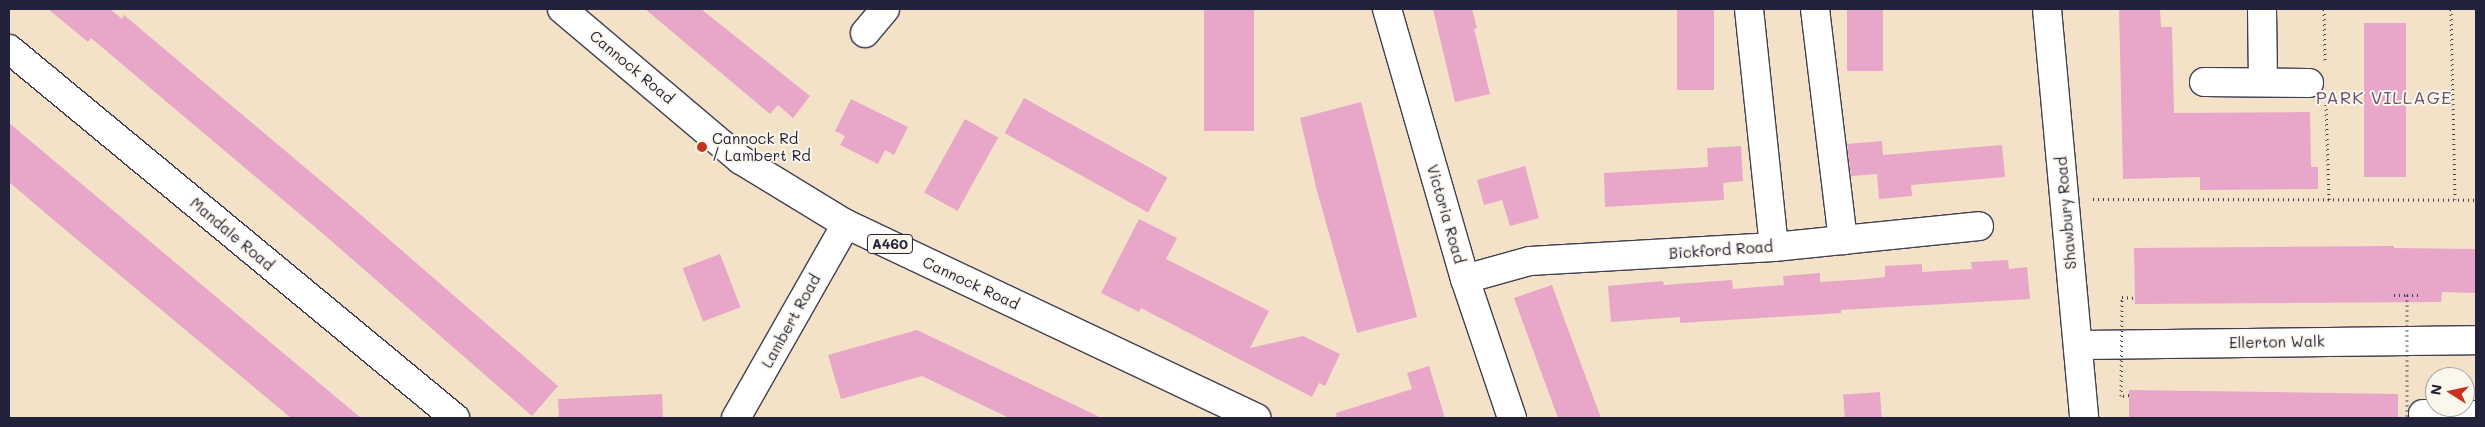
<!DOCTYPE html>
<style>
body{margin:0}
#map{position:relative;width:2485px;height:427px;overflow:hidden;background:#f3e2c7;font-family:Mali,sans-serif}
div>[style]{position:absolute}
.building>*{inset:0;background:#e8a7c9;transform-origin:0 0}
.path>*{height:3px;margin-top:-1.5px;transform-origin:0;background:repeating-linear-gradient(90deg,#413f50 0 1px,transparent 0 5px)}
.roads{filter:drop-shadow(1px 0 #413f50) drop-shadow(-1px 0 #413f50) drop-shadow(0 1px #413f50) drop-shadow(0 -1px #413f50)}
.minor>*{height:28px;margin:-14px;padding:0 14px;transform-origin:14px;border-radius:14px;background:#fff}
.highway>*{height:28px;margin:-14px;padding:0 14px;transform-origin:14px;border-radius:14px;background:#fff}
.path-bridge>*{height:3px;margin-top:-1.5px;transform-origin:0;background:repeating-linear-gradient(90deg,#413f50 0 1px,transparent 0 5px)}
.dots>*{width:14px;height:14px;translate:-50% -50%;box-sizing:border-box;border:2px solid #fbf7ec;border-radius:50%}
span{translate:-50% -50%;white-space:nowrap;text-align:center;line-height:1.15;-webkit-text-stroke:4px #fbf7ec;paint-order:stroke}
.shield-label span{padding:1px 4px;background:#fbf7ec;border:1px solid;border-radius:4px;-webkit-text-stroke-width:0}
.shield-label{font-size:14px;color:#22223b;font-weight:700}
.street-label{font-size:15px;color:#22223b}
.poi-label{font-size:15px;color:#22223b}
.left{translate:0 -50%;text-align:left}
.quarter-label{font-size:18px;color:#67516d;letter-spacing:1px}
.frame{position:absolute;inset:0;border:10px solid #22223b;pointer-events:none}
.north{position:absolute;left:2425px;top:367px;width:50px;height:50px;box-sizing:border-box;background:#fbf7ec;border:1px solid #a4a2a5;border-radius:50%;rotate:280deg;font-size:14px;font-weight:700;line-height:20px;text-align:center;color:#22223b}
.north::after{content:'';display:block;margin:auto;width:18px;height:22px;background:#c8321e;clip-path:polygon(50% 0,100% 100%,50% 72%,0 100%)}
</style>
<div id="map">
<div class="building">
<div style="clip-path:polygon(48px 9px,110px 9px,122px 19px,124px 15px,346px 202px,558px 386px,532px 416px,321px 232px,91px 38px,88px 42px)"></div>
<div style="clip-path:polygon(645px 9px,701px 9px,810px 96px,793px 118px,778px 105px,770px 114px)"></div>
<div style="left:1204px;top:9px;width:50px;height:122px"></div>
<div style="clip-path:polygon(1433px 9px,1472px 9px,1477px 28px,1474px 29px,1490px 94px,1455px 102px)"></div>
<div style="left:1677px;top:9px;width:37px;height:81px"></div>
<div style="left:1847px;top:9px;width:36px;height:62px"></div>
<div style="clip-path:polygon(2119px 9px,2160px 9px,2161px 27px,2172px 27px,2174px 113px,2310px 112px,2311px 167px,2318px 167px,2318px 189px,2200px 190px,2200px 177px,2123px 179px)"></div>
<div style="left:2364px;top:23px;width:42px;height:154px"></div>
<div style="left:1024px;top:98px;width:164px;height:40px;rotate:29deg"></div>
<div style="clip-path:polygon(851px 99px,908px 127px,894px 155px,885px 150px,878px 164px,840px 145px,845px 136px,835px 131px)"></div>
<div style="clip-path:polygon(1361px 102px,1417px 317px,1357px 333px,1316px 187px,1300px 118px)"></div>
<div style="left:965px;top:119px;width:38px;height:84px;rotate:29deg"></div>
<div style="clip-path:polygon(9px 123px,258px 332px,361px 418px,291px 418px,56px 222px,9px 182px)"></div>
<div style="clip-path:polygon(1882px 141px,1883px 155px,2002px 145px,2005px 177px,1911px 185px,1912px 196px,1879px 199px,1877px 174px,1851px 176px,1847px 144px)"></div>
<div style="clip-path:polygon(1741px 146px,1743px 181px,1723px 183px,1724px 200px,1605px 207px,1604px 173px,1708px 167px,1707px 148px)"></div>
<div style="clip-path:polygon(1525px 166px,1539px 218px,1510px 226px,1502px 200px,1484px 205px,1477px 180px)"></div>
<div style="clip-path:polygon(1139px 219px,1177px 238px,1166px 259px,1269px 311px,1250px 348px,1303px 336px,1340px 354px,1325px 386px,1319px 383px,1312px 397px,1141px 308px,1139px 312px,1101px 293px)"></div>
<div style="clip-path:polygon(2394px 246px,2394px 248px,2476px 249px,2476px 293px,2442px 292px,2441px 302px,2135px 304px,2134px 248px)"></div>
<div style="left:720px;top:254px;width:57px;height:40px;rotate:69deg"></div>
<div style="clip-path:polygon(2008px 260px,2009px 269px,2027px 267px,2030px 299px,1841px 310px,1841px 313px,1680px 323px,1680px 317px,1611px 322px,1608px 286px,1663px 281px,1664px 285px,1732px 280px,1733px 289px,1784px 285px,1783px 276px,1820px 273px,1820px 282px,1867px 279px,1885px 277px,1885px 266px,1922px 264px,1922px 272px,1972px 269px,1971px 262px)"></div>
<div style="clip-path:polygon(1552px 285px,1562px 313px,1601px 418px,1558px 418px,1514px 298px)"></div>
<div style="clip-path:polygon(917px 330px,1003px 371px,1102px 418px,1009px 418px,922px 376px,841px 399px,828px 355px)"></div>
<div style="clip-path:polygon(1429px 366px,1445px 418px,1337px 418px,1336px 413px,1412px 389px,1407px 373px)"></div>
<div style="clip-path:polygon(2129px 390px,2398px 394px,2398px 418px,2129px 418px)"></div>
<div style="left:1880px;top:392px;width:26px;height:37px;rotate:86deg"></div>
<div style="clip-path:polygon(662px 394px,663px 418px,559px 418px,558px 399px)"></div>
</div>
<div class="path">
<div style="left:2324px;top:9px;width:52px;rotate:88.9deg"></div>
<div style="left:2451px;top:9px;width:190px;rotate:88.8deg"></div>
<div style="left:2326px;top:104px;width:96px;rotate:88.2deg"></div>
<div style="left:2093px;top:199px;width:383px;rotate:0.1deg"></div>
<div style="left:2407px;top:295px;width:13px"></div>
</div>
<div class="roads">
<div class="minor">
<div style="left:1387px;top:9px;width:281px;rotate:73.9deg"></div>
<div style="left:1465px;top:279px;width:147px;rotate:71.3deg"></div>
<div style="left:1749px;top:9px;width:239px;rotate:84deg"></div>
<div style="left:1815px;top:9px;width:233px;rotate:83.1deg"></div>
<div style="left:2047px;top:9px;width:411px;rotate:84.8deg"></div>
<div style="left:2262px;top:9px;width:72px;rotate:89.2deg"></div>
<div style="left:865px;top:33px;width:31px;rotate:-50deg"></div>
<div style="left:9px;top:49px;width:579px;rotate:39.6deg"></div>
<div style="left:2204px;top:82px;width:105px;rotate:0.5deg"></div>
<div style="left:1465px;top:279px;width:67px;rotate:-15.5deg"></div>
<div style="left:1530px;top:261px;width:244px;rotate:-3.3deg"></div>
<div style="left:1774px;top:247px;width:206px;rotate:-5.8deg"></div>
<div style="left:2078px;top:345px;width:398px;rotate:-0.7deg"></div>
<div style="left:2423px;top:414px;width:53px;rotate:1.1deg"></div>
<div style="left:736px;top:418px;width:223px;rotate:-60.4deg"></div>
</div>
<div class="highway">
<div style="left:562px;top:9px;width:234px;rotate:40.2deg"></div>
<div style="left:741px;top:160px;width:123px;rotate:31.4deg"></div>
<div style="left:846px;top:224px;width:454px;rotate:25.3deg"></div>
</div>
</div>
<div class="path-bridge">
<div style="left:2394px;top:295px;width:13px"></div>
<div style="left:2407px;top:295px;width:123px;rotate:90deg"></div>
<div style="left:2129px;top:395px;width:8px;rotate:173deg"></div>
<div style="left:2121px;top:396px;width:99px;rotate:-89.4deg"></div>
<div style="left:2122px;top:297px;width:13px;rotate:4deg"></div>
</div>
<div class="dots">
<div style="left:702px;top:147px;background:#c8321e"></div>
</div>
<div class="shield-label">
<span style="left:890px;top:244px">A460</span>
</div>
<div class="street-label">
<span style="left:632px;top:67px;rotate:40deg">Cannock Road</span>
<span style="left:2066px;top:213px;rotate:-95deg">Shawbury Road</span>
<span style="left:1446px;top:214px;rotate:74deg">Victoria Road</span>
<span style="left:232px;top:234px;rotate:40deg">Mandale Road</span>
<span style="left:1721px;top:250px;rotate:-4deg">Bickford Road</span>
<span style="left:971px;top:283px;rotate:25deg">Cannock Road</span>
<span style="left:791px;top:321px;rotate:-61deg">Lambert Road</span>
<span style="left:2277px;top:342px;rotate:-1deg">Ellerton Walk</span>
</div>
<div class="poi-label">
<span class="left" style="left:712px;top:147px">Cannock Rd<br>/ Lambert Rd</span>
</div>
<div class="quarter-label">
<span style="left:2384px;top:97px">PARK VILLAGE</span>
</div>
<div class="frame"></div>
<div class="north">N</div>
</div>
